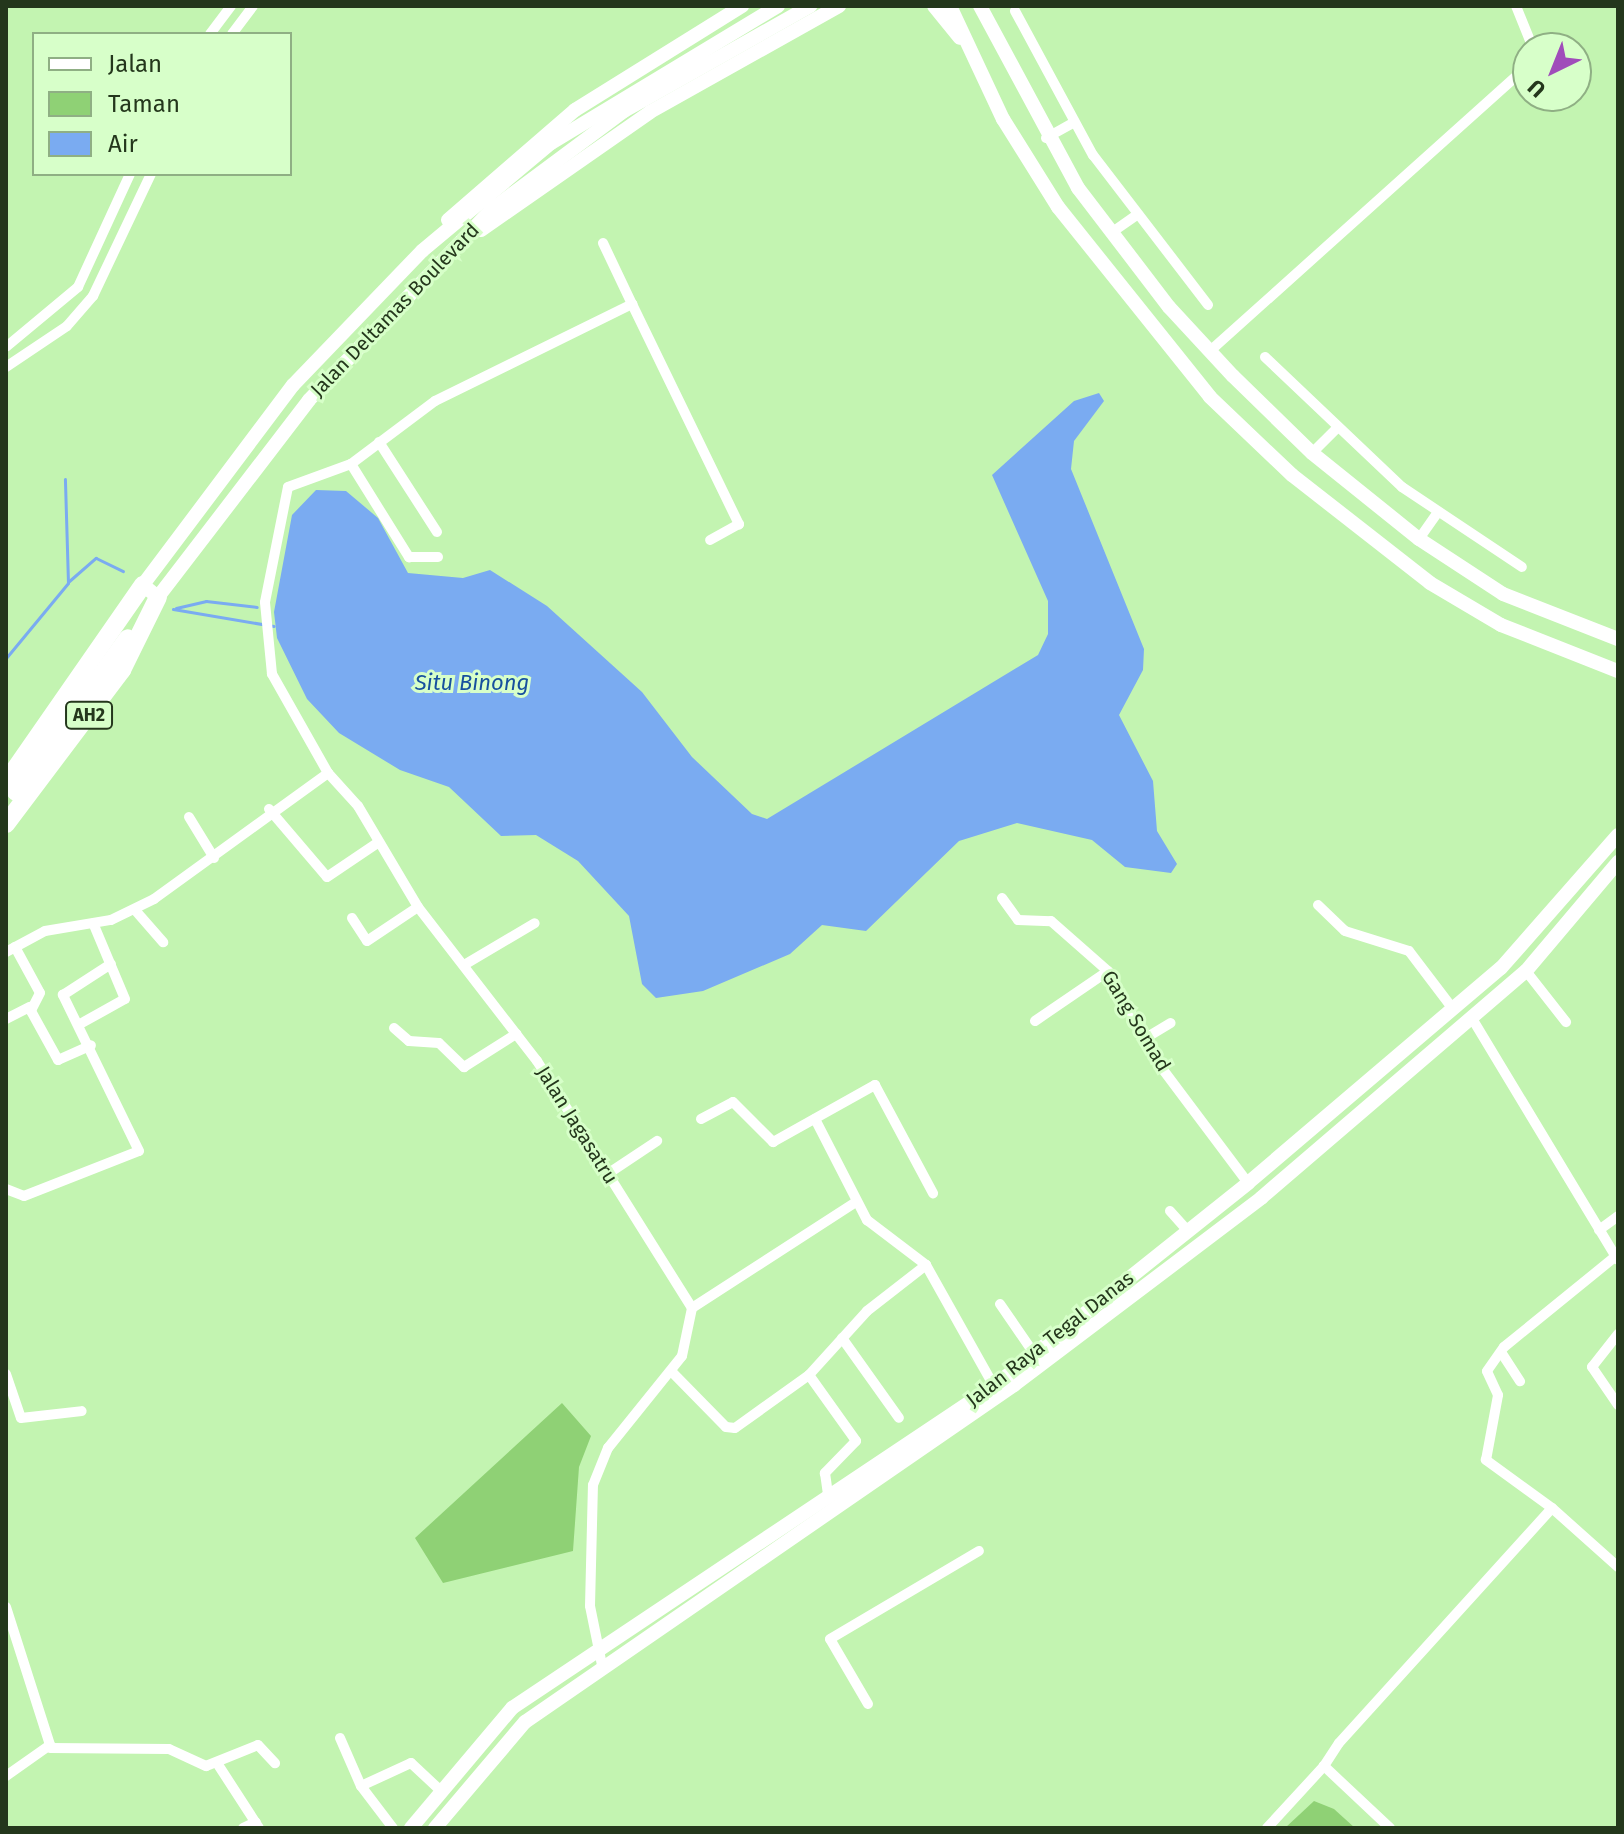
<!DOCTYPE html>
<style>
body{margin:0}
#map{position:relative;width:1624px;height:1834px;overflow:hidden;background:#c3f4b1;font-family:"Fira Sans",sans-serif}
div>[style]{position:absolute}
.green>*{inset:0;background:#8fd175}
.water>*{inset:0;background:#7aabf1}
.stream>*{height:3px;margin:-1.5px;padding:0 1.5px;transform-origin:1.5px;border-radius:1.5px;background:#7aabf1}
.street>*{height:10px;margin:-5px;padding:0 5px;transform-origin:5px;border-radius:5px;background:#fff}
.secondary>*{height:14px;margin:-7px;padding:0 7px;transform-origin:7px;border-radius:7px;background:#fff}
.highway>*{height:18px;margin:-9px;padding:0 9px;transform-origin:9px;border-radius:9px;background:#fff}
span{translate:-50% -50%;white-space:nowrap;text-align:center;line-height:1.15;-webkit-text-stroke:6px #d7ffc9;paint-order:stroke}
.shield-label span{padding:2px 6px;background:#d7ffc9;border:2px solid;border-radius:6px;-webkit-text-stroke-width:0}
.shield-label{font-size:18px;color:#24371c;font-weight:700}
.street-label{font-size:20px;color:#24371c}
.water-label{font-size:22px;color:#16509e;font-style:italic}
.frame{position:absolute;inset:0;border:8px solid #24371c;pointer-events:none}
.legend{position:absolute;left:32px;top:32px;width:260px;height:144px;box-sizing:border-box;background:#d7ffc9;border:2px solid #8faf84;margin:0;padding:10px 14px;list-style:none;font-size:24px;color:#24371c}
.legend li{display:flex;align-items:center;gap:16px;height:40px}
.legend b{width:40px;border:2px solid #8faf84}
.north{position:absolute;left:1512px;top:32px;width:80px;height:80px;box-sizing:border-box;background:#d7ffc9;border:2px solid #8faf84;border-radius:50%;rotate:223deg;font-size:22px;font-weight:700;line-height:32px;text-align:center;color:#24371c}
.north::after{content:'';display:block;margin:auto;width:28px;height:36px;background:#a04cba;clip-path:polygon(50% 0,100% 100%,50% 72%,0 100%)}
</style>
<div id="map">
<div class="green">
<div style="clip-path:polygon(562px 1403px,591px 1436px,579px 1467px,573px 1551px,443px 1583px,415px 1538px)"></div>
<div style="clip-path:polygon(1314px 1801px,1334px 1809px,1355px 1828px,1285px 1828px)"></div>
</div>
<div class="water">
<div style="clip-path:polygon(1099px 393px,1104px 401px,1074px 441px,1071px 469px,1144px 649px,1143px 670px,1119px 715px,1153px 781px,1157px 831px,1177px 864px,1171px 873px,1125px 867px,1092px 840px,1017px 823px,959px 841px,866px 931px,822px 925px,790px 954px,703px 991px,656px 998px,642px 984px,629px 916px,578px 861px,536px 835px,501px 836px,449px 787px,400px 770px,339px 733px,307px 699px,277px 638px,274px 612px,292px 515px,316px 490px,346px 491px,378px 518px,408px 573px,463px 578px,490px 570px,547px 606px,642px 692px,692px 757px,752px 814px,767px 819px,1038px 655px,1048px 634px,1048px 601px,992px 475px,1074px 401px)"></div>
</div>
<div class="stream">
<div style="left:68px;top:582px;width:37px;rotate:-41deg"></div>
<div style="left:96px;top:558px;width:30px;rotate:26deg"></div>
<div style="left:176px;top:608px;width:31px;rotate:-13deg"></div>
<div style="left:206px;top:601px;width:51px;rotate:6.7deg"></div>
<div style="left:173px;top:609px;width:102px;rotate:9.6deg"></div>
<div style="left:6px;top:658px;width:97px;rotate:-50.4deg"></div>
<div style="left:68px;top:583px;width:104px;rotate:-91.7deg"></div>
</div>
<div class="street">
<div style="left:1516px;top:6px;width:45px;rotate:68deg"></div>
<div style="left:1015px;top:11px;width:164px;rotate:61.6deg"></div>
<div style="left:1093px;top:155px;width:189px;rotate:52.5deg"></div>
<div style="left:210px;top:34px;width:35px;rotate:-53deg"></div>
<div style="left:232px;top:34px;width:35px;rotate:-53deg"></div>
<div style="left:1046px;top:138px;width:31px;rotate:-29deg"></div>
<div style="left:1111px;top:233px;width:29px;rotate:-35deg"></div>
<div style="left:603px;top:243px;width:68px;rotate:64.6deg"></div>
<div style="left:6px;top:347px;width:94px;rotate:-39.8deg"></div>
<div style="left:78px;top:287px;width:124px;rotate:-65.3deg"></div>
<div style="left:1210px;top:351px;width:427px;rotate:-41.9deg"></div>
<div style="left:1265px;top:357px;width:189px;rotate:43.5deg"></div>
<div style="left:1402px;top:487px;width:144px;rotate:33.7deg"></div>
<div style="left:6px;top:367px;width:73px;rotate:-33.9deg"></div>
<div style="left:67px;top:326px;width:40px;rotate:-49deg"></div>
<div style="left:93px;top:296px;width:135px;rotate:-64.6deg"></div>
<div style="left:379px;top:442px;width:107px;rotate:57.2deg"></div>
<div style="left:1312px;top:453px;width:33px;rotate:-45deg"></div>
<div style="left:351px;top:464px;width:110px;rotate:58.1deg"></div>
<div style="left:409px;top:557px;width:29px"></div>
<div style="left:1419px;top:539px;width:32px;rotate:-55deg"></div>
<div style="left:269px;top:809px;width:89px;rotate:49.5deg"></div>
<div style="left:327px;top:877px;width:59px;rotate:-34deg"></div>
<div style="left:189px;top:817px;width:48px;rotate:58.6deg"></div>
<div style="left:1002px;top:898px;width:27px;rotate:54deg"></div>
<div style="left:1018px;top:920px;width:33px;rotate:2deg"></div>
<div style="left:1051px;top:921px;width:76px;rotate:41.3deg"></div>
<div style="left:1108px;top:971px;width:105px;rotate:61.5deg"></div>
<div style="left:1158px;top:1063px;width:150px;rotate:53.1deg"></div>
<div style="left:1318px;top:905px;width:37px;rotate:44deg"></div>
<div style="left:1345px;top:931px;width:67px;rotate:17.4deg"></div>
<div style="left:1409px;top:951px;width:73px;rotate:52.8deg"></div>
<div style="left:135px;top:910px;width:43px;rotate:48.8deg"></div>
<div style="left:352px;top:918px;width:27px;rotate:57deg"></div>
<div style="left:367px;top:941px;width:61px;rotate:-33.7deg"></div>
<div style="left:15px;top:947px;width:52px;rotate:61.5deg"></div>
<div style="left:40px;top:993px;width:20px;rotate:117deg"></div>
<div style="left:31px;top:1011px;width:56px;rotate:61.1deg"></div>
<div style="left:58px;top:1060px;width:36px;rotate:-24deg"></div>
<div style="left:6px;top:952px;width:44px;rotate:-28.3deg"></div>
<div style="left:45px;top:931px;width:67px;rotate:-9.5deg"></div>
<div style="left:111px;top:920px;width:48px;rotate:-26deg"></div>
<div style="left:154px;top:899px;width:215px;rotate:-35.9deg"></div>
<div style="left:464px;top:965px;width:82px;rotate:-30.6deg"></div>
<div style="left:1526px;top:971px;width:65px;rotate:51.9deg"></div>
<div style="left:6px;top:1019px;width:27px;rotate:-27deg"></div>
<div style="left:1473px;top:1020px;width:280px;rotate:58.9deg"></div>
<div style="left:1035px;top:1021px;width:88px;rotate:-34.4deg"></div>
<div style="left:80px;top:1024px;width:51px;rotate:-29.1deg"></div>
<div style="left:125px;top:999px;width:82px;rotate:-112.8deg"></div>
<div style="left:394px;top:1028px;width:20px;rotate:41deg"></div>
<div style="left:409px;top:1041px;width:30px;rotate:4deg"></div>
<div style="left:439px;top:1043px;width:35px;rotate:44deg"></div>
<div style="left:464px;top:1067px;width:62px;rotate:-32.4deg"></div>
<div style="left:1144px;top:1039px;width:31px;rotate:-31deg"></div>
<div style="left:701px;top:1119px;width:36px;rotate:-28deg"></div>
<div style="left:733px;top:1102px;width:57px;rotate:45deg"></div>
<div style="left:773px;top:1142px;width:117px;rotate:-29.2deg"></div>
<div style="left:875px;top:1085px;width:123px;rotate:61.8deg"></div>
<div style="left:815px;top:1119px;width:114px;rotate:62.8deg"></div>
<div style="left:867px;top:1220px;width:74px;rotate:37.3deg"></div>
<div style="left:926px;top:1265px;width:139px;rotate:60.7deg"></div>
<div style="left:609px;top:1173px;width:58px;rotate:-33.7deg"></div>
<div style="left:6px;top:1189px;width:19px;rotate:21deg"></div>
<div style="left:24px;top:1196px;width:123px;rotate:-21.4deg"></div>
<div style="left:139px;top:1151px;width:174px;rotate:-116deg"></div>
<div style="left:63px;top:995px;width:57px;rotate:-32.9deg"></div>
<div style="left:1170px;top:1211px;width:27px;rotate:48deg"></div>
<div style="left:1599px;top:1230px;width:24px;rotate:-36deg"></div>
<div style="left:1000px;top:1304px;width:62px;rotate:55.5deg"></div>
<div style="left:692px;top:1308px;width:195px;rotate:-32.9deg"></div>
<div style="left:1618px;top:1334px;width:42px;rotate:128.2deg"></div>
<div style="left:1592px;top:1367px;width:46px;rotate:55.6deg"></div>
<div style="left:842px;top:1338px;width:98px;rotate:54.5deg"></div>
<div style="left:1501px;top:1352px;width:35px;rotate:57deg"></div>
<div style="left:671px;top:1371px;width:78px;rotate:45.5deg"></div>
<div style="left:726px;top:1427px;width:9px;rotate:6deg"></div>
<div style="left:735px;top:1428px;width:91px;rotate:-35.6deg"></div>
<div style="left:809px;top:1375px;width:86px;rotate:-47.8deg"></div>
<div style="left:867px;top:1311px;width:75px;rotate:-37.9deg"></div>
<div style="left:6px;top:1374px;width:46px;rotate:71.2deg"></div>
<div style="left:21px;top:1418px;width:61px;rotate:-6.5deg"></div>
<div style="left:809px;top:1375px;width:81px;rotate:54.5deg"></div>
<div style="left:856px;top:1441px;width:45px;rotate:134.1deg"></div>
<div style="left:825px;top:1473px;width:21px;rotate:82deg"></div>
<div style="left:1552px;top:1508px;width:82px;rotate:-144deg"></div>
<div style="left:1486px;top:1460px;width:66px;rotate:-79.5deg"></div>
<div style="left:1498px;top:1395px;width:26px;rotate:-115deg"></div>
<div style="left:1487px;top:1371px;width:29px;rotate:-55deg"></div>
<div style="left:1504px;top:1347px;width:144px;rotate:-39.1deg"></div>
<div style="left:6px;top:1607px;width:145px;rotate:72.3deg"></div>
<div style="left:50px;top:1745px;width:54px;rotate:144.8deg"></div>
<div style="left:602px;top:1665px;width:60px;rotate:-101.5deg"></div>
<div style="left:590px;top:1606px;width:121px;rotate:-88.6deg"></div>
<div style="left:593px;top:1485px;width:40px;rotate:-68deg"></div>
<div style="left:608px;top:1448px;width:118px;rotate:-51.2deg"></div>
<div style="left:682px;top:1356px;width:49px;rotate:-78.2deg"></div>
<div style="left:692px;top:1308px;width:292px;rotate:-122.1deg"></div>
<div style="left:537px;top:1061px;width:195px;rotate:-127.7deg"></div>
<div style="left:418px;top:907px;width:117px;rotate:-120.7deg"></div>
<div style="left:358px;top:806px;width:45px;rotate:-132.3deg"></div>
<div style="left:328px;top:773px;width:114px;rotate:-119.5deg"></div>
<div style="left:272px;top:674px;width:72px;rotate:-95.6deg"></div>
<div style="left:265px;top:602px;width:117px;rotate:-78.7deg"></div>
<div style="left:288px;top:487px;width:67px;rotate:-20.1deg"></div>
<div style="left:351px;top:464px;width:105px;rotate:-36.9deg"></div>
<div style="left:435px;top:401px;width:220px;rotate:-26.2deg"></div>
<div style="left:632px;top:304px;width:245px;rotate:64.1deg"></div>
<div style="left:739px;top:524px;width:33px;rotate:151deg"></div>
<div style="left:868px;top:1704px;width:75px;rotate:-120.3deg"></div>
<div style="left:830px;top:1639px;width:173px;rotate:-30.6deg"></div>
<div style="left:340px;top:1738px;width:52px;rotate:66.4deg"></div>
<div style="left:361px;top:1786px;width:53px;rotate:52.7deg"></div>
<div style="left:50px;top:1748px;width:119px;rotate:0.5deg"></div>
<div style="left:169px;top:1749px;width:41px;rotate:24.7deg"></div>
<div style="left:206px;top:1766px;width:56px;rotate:-22deg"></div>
<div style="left:258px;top:1745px;width:25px;rotate:47deg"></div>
<div style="left:217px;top:1763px;width:77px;rotate:57.1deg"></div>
<div style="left:361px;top:1786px;width:55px;rotate:-24.7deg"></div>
<div style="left:411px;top:1763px;width:40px;rotate:43deg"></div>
<div style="left:243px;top:1828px;width:14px;rotate:-25deg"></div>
<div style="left:1267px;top:1828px;width:84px;rotate:-47.4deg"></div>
<div style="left:1390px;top:1828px;width:91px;rotate:-136.8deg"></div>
<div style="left:1324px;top:1766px;width:27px;rotate:-57deg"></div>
<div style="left:1339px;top:1743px;width:317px;rotate:-47.8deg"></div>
<div style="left:1552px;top:1508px;width:89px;rotate:41.8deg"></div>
</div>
<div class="secondary">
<div style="left:778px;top:6px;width:265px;rotate:148.9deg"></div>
<div style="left:551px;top:143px;width:168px;rotate:140.1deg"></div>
<div style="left:422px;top:251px;width:186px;rotate:133.9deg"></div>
<div style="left:293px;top:385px;width:250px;rotate:126.9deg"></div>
<div style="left:143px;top:585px;width:19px;rotate:39deg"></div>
<div style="left:158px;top:597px;width:248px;rotate:-52.5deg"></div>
<div style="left:309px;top:400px;width:263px;rotate:-46.2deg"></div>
<div style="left:491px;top:210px;width:166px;rotate:-36.7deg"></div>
<div style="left:624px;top:111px;width:214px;rotate:-29.4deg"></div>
<div style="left:934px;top:6px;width:41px;rotate:50.9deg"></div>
<div style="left:950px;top:6px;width:125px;rotate:64.9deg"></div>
<div style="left:1003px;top:119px;width:104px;rotate:58deg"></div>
<div style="left:1058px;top:207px;width:243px;rotate:51.3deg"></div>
<div style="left:1210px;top:397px;width:113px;rotate:43.6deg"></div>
<div style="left:1292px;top:475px;width:175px;rotate:38deg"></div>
<div style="left:1430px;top:583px;width:82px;rotate:30.6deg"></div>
<div style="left:1501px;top:625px;width:126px;rotate:21.5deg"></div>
<div style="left:980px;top:6px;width:207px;rotate:61.7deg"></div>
<div style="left:1078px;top:188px;width:150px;rotate:52.6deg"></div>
<div style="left:1169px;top:307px;width:94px;rotate:47.2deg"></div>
<div style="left:1233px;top:376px;width:110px;rotate:44.3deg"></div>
<div style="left:1312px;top:453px;width:137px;rotate:38.8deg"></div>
<div style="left:1419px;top:539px;width:100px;rotate:33.2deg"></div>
<div style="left:1503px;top:594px;width:123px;rotate:21.4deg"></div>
<div style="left:448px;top:220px;width:168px;rotate:-40.9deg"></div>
<div style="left:575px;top:110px;width:197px;rotate:-31.9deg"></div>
<div style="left:481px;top:230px;width:206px;rotate:-34.9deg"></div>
<div style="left:650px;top:112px;width:217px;rotate:-29.3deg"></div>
<div style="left:411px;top:1828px;width:157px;rotate:-49.9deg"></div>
<div style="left:512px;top:1708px;width:580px;rotate:-33.74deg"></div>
<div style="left:994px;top:1386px;width:325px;rotate:-38.6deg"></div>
<div style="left:1248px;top:1183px;width:332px;rotate:-40.4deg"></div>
<div style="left:1501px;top:968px;width:177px;rotate:-48.7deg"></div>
<div style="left:435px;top:1828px;width:139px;rotate:-49.7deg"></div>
<div style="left:525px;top:1722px;width:594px;rotate:-34.57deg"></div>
<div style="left:1014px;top:1385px;width:310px;rotate:-37.1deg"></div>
<div style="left:1261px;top:1198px;width:349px;rotate:-40.6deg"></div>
<div style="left:1526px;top:971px;width:143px;rotate:-49.8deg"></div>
</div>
<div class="highway">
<div style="left:6px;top:782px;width:240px;rotate:-55.2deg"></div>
<div style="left:16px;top:792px;width:190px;rotate:-54deg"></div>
<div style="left:6px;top:824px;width:193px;rotate:-53deg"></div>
<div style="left:122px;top:670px;width:81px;rotate:-63.7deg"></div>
</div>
<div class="shield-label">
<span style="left:89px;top:715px">AH2</span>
</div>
<div class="street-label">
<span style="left:395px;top:310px;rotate:-46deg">Jalan Deltamas Boulevard</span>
<span style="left:1136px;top:1021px;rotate:59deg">Gang Somad</span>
<span style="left:577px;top:1125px;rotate:58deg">Jalan Jagasatru</span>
<span style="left:1050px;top:1339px;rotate:-38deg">Jalan Raya Tegal Danas</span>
</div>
<div class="water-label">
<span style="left:472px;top:683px">Situ Binong</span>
</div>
<div class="frame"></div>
<ul class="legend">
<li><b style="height:10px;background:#fff"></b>Jalan</li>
<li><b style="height:22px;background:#8fd175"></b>Taman</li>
<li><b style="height:22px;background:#7aabf1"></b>Air</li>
</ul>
<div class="north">U</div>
</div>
